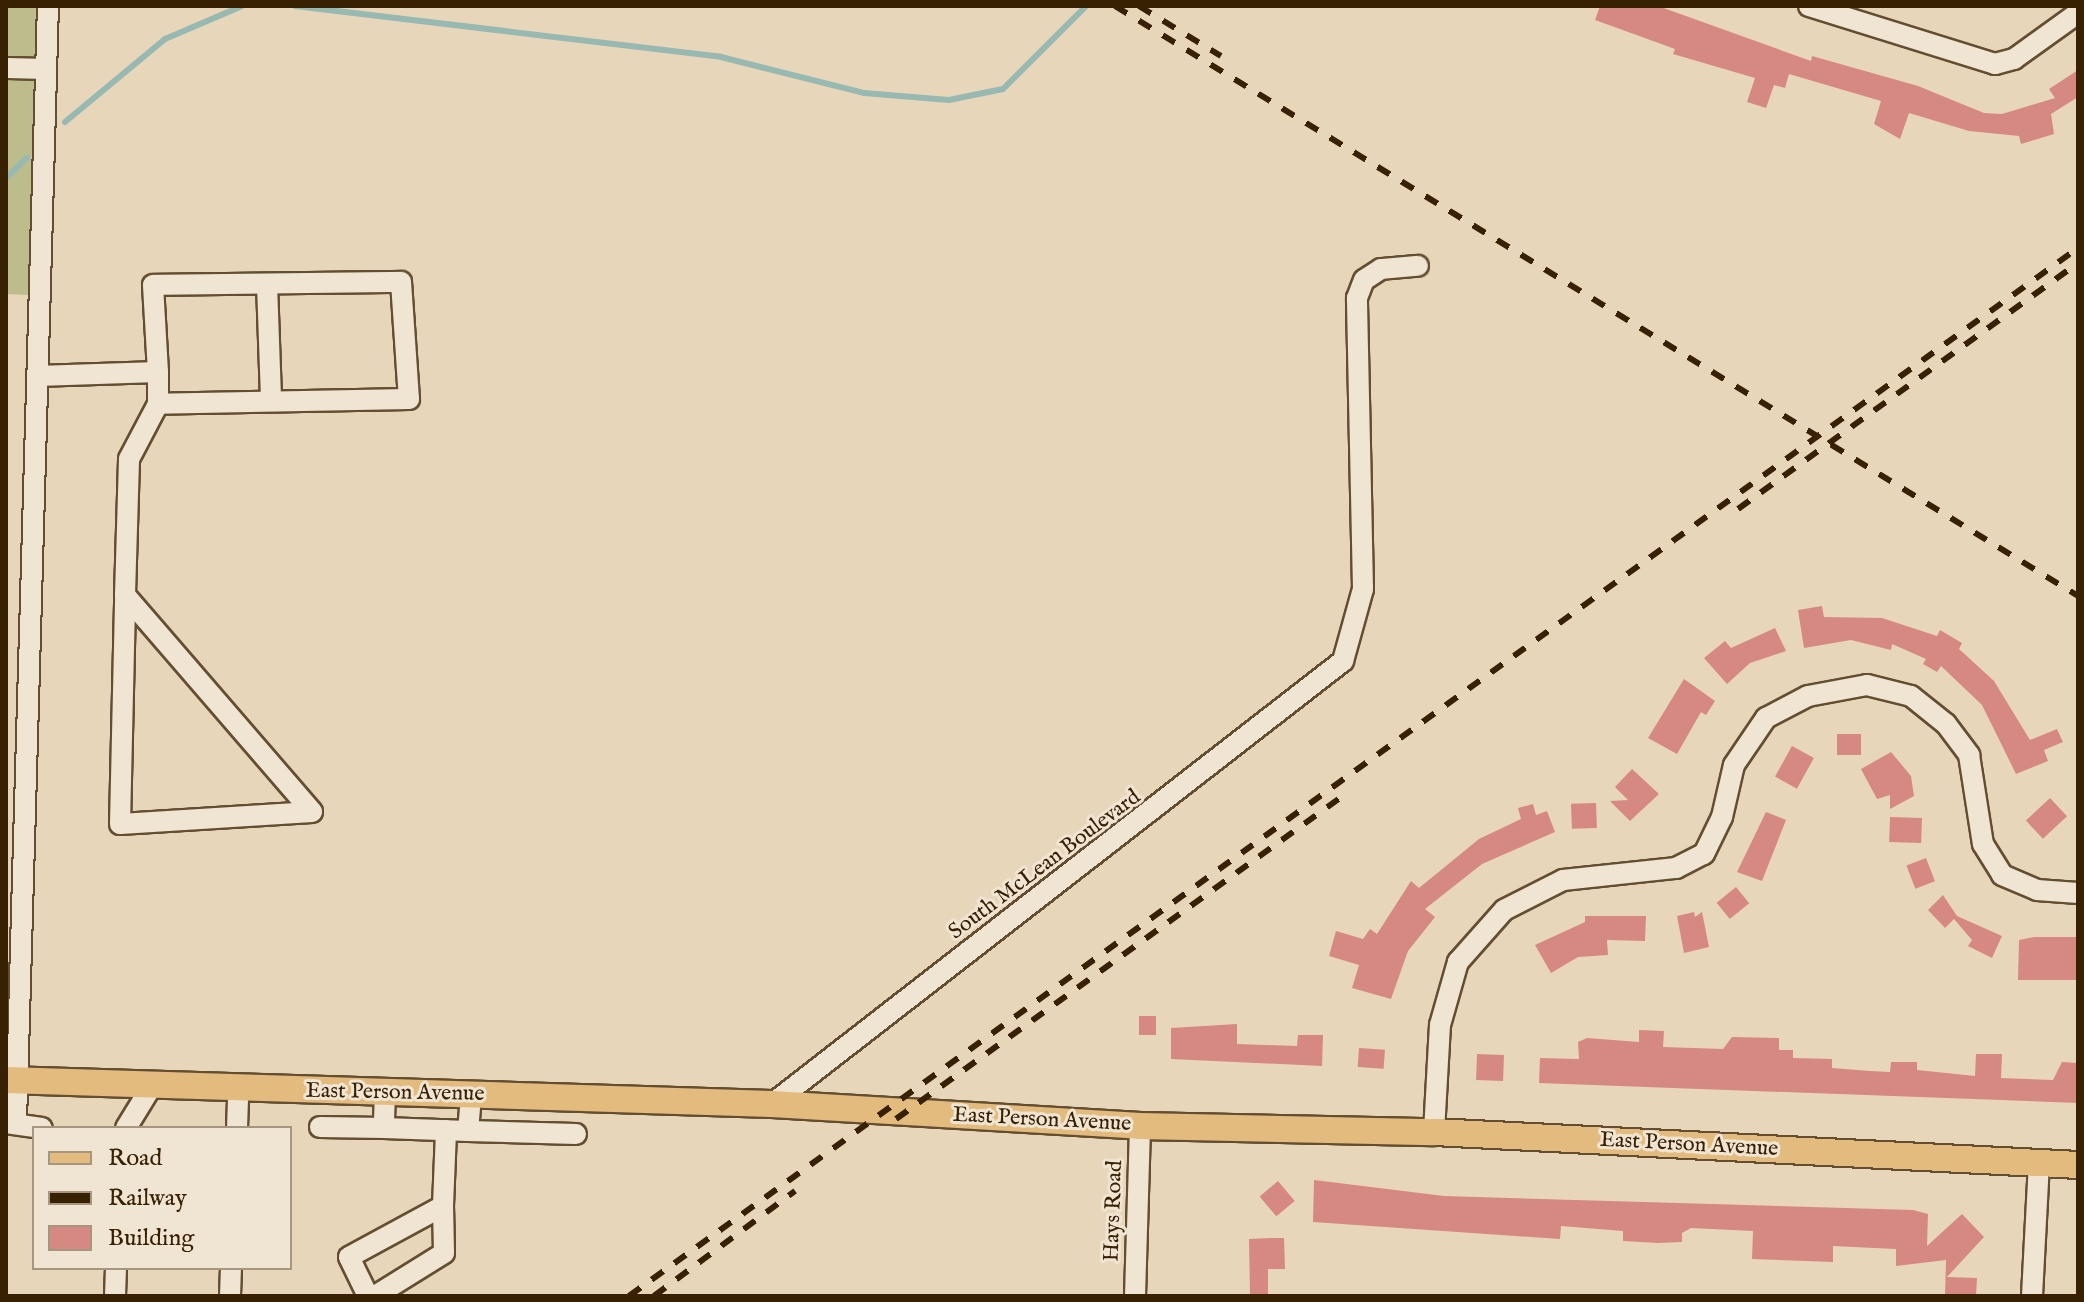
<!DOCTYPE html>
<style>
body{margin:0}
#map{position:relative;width:2084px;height:1302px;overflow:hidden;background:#e8d6bb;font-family:"IM FELL English",serif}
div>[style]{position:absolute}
.green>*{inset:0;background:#bdbc8c}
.stream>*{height:6px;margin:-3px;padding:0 3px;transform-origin:3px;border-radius:3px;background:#97b9b2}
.building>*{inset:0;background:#d58982;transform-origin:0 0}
.roads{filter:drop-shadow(2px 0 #644e31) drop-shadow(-2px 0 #644e31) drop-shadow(0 2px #644e31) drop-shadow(0 -2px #644e31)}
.minor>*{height:20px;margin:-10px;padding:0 10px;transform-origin:10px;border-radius:10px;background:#f0e4d3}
.major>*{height:26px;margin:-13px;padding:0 13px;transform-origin:13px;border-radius:13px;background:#e4bb7e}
.rail>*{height:6px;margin-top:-3px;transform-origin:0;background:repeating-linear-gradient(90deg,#382003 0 14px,transparent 0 28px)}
span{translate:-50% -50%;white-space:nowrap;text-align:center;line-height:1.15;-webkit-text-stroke:6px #f0e4d3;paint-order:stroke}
.street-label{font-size:22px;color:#382003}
.frame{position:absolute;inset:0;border:8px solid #382003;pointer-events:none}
.legend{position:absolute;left:32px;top:1126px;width:260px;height:144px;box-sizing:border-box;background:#f0e4d3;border:2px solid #a69680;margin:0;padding:10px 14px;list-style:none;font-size:24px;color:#382003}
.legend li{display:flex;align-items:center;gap:16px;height:40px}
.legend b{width:40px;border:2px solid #a69680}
</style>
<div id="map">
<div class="green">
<div style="clip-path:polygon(6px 6px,36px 6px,28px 295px,6px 294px)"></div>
</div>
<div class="stream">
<div style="left:295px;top:6px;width:429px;rotate:6.8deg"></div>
<div style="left:721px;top:57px;width:147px;rotate:14.1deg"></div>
<div style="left:864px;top:93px;width:85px;rotate:4.7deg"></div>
<div style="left:949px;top:100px;width:55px;rotate:-11.5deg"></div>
<div style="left:1003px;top:89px;width:117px;rotate:-45deg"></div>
<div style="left:65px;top:122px;width:130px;rotate:-39.7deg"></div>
<div style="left:165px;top:39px;width:84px;rotate:-23.2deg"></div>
<div style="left:6px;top:178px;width:29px;rotate:-44deg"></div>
</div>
<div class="building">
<div style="clip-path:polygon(1600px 6px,1658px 6px,1811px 61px,1812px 56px,1918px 86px,1984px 113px,2002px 114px,2055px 98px,2049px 89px,2078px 70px,2078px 97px,2051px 114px,2054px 134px,2021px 144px,2019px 136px,1969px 131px,1909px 113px,1900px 139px,1874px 124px,1881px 101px,1789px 74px,1785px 88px,1774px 85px,1766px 108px,1747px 102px,1755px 78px,1673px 54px,1675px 49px,1595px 20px)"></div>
<div style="clip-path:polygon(1822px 606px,1824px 617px,1882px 618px,1937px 636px,1940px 630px,1962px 643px,1959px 649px,1994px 681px,2030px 740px,2057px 729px,2063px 742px,2044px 750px,2048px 761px,2016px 774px,1982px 705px,1941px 666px,1937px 672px,1923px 664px,1926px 659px,1892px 644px,1891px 650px,1851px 640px,1804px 648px,1798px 610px)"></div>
<div style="clip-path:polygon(1775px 628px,1786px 651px,1750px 663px,1727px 684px,1704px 658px,1725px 641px,1731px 648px)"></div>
<div style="clip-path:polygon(1684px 679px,1715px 701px,1706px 715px,1701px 712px,1677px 754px,1648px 738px)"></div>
<div style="left:1837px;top:734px;width:24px;height:21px"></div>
<div style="left:1792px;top:746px;width:25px;height:35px;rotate:29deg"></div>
<div style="clip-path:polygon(1891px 752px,1911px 776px,1914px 796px,1890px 809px,1890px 795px,1877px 799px,1861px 769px)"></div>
<div style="clip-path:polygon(1632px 769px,1659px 794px,1630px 821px,1610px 801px,1628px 800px,1615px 787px)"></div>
<div style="left:2050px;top:798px;width:25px;height:33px;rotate:47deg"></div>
<div style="left:1596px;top:803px;width:25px;height:25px;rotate:88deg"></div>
<div style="clip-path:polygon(1533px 804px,1536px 815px,1547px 811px,1555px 832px,1482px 864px,1425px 909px,1435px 917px,1408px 951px,1391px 999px,1352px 988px,1359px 965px,1329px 956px,1336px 931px,1363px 939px,1370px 929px,1377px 934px,1411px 881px,1419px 888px,1479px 839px,1521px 819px,1518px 808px)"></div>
<div style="clip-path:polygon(1766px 812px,1786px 820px,1762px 881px,1737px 872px)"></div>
<div style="left:1890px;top:817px;width:32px;height:25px;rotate:2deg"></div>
<div style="left:1926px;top:858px;width:25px;height:21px;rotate:69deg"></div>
<div style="left:1736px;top:887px;width:21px;height:25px;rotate:51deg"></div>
<div style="clip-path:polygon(1943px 895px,1957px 916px,2002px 936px,1992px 958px,1968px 946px,1972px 940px,1954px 919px,1945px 928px,1928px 910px)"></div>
<div style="clip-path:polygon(1694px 912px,1695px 917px,1702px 912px,1709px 947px,1684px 953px,1677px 916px)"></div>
<div style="clip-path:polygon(1585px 916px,1646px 916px,1645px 941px,1607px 940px,1608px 955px,1578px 957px,1551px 973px,1535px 945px,1585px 922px)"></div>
<div style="clip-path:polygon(2034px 937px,2078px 937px,2078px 980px,2018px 980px,2019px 940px)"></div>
<div style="left:1139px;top:1016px;width:17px;height:19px"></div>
<div style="clip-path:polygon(1237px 1024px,1237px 1044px,1297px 1046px,1298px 1035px,1323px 1035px,1322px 1066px,1171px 1059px,1171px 1028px)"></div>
<div style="clip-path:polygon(1639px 1030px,1664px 1031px,1663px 1047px,1723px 1049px,1732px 1037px,1779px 1038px,1779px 1050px,1793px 1050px,1793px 1058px,1832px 1059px,1832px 1068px,1870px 1071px,1890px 1072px,1891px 1062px,1917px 1062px,1917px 1070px,1975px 1076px,1976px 1054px,2002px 1054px,2001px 1078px,2053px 1080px,2062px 1062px,2078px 1063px,2078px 1103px,1539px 1083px,1540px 1058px,1579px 1059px,1578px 1042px,1587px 1038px,1639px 1042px)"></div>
<div style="left:1359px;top:1048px;width:26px;height:19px;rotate:4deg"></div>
<div style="left:1477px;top:1054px;width:27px;height:26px;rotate:2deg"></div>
<div style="clip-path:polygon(1314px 1180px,1444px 1196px,1913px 1210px,1928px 1214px,1927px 1246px,1962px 1214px,1984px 1237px,1947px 1277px,1977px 1278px,1976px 1296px,1945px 1296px,1946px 1260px,1896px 1266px,1896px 1249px,1833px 1246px,1833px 1262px,1752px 1259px,1753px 1231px,1691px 1228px,1682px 1233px,1682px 1242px,1658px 1243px,1623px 1241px,1623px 1231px,1561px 1226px,1560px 1239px,1313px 1222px)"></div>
<div style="left:1278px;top:1181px;width:26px;height:24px;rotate:50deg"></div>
<div style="clip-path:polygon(1271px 1238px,1284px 1238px,1285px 1269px,1268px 1269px,1268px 1296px,1250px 1296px,1249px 1239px)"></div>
</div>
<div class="roads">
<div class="minor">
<div style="left:1809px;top:6px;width:195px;rotate:17.3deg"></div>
<div style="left:1995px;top:64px;width:20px;rotate:-15deg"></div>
<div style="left:2014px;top:59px;width:79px;rotate:-35.7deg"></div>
<div style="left:6px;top:68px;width:40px;rotate:1.4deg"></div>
<div style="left:267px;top:284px;width:117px;rotate:88deg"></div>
<div style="left:37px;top:376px;width:121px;rotate:-1.9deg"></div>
<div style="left:158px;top:372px;width:87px;rotate:-93.3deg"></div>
<div style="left:153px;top:285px;width:248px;rotate:-0.7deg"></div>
<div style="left:401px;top:282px;width:117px;rotate:86.1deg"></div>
<div style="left:409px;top:399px;width:251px;rotate:178.9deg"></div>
<div style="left:158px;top:404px;width:32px;rotate:-90deg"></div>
<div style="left:125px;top:595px;width:286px;rotate:49.2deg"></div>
<div style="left:312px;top:812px;width:192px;rotate:176.4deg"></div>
<div style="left:120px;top:824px;width:229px;rotate:-88.7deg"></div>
<div style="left:125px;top:595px;width:136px;rotate:-88.3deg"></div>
<div style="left:129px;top:459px;width:62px;rotate:-62.2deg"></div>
<div style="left:385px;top:1092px;width:36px;rotate:92deg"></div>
<div style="left:384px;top:1128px;width:84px;rotate:2deg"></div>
<div style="left:468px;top:1131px;width:37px;rotate:-85deg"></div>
<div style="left:772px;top:1104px;width:723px;rotate:-37.81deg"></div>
<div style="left:1343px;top:661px;width:75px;rotate:-74.5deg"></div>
<div style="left:1363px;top:589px;width:291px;rotate:-91.2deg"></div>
<div style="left:1357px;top:298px;width:19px;rotate:-69deg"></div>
<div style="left:1364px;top:280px;width:20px;rotate:-33deg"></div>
<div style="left:1381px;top:269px;width:37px;rotate:-5deg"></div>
<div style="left:16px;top:1122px;width:1116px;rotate:-88.36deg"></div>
<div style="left:6px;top:1123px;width:36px;rotate:8deg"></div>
<div style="left:320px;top:1127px;width:64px;rotate:0.9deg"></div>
<div style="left:126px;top:1128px;width:52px;rotate:-58.5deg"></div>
<div style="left:237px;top:1128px;width:37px;rotate:-88deg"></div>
<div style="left:468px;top:1131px;width:108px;rotate:1.6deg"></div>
<div style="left:1434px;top:1132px;width:107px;rotate:-86.8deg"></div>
<div style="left:1440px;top:1025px;width:66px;rotate:-74.1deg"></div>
<div style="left:1458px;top:962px;width:69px;rotate:-48.5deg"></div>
<div style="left:1504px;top:910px;width:66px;rotate:-27deg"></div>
<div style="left:1563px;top:880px;width:114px;rotate:-6.1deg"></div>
<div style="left:1676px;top:868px;width:31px;rotate:-27deg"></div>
<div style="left:1704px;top:854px;width:41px;rotate:-64.1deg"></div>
<div style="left:1722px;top:817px;width:53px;rotate:-77deg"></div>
<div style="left:1734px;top:765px;width:57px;rotate:-55.8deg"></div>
<div style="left:1766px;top:718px;width:47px;rotate:-27.6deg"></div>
<div style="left:1808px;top:696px;width:60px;rotate:-10.6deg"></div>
<div style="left:1867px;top:685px;width:45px;rotate:14deg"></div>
<div style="left:1911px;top:696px;width:45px;rotate:38.7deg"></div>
<div style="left:1946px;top:724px;width:39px;rotate:53deg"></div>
<div style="left:1969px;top:755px;width:90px;rotate:81.1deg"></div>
<div style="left:1983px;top:844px;width:36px;rotate:58deg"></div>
<div style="left:2002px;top:875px;width:38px;rotate:23deg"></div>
<div style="left:2037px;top:890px;width:41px;rotate:4.2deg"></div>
<div style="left:115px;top:1296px;width:28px;rotate:-88deg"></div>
<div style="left:230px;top:1296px;width:28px;rotate:-88deg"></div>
<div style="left:368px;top:1296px;width:43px;rotate:-116deg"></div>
<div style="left:349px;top:1257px;width:107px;rotate:-28.5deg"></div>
<div style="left:443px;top:1206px;width:76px;rotate:-87.7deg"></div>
<div style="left:375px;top:1296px;width:81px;rotate:-31.9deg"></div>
<div style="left:444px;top:1253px;width:47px;rotate:-91.2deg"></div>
<div style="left:1135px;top:1296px;width:170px;rotate:-88.3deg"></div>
<div style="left:2032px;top:1296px;width:133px;rotate:-87deg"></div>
</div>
<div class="major">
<div style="left:6px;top:1080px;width:766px;rotate:1.79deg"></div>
<div style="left:772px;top:1104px;width:369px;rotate:3.4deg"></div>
<div style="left:1140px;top:1126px;width:294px;rotate:1.2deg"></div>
<div style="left:1434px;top:1132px;width:645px;rotate:2.93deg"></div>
</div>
</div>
<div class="rail">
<div style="left:1115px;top:6px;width:1129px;rotate:31.49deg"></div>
<div style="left:1139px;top:6px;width:96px;rotate:31.4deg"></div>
<div style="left:1738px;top:509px;width:420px;rotate:-35.9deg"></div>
<div style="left:896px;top:1119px;width:548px;rotate:-35.87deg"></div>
<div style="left:629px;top:1296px;width:1788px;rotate:-35.88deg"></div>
<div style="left:654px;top:1296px;width:176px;rotate:-36.7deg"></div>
</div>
<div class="street-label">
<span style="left:1045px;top:865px;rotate:-37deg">South McLean Boulevard</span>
<span style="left:395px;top:1093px;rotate:1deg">East Person Avenue</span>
<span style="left:1042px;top:1120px;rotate:3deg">East Person Avenue</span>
<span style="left:1689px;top:1145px;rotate:3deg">East Person Avenue</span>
<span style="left:1114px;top:1211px;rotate:-88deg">Hays Road</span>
</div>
<div class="frame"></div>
<ul class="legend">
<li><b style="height:10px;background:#e4bb7e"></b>Road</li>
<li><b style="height:10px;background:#382003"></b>Railway</li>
<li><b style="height:22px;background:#d58982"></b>Building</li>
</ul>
</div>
